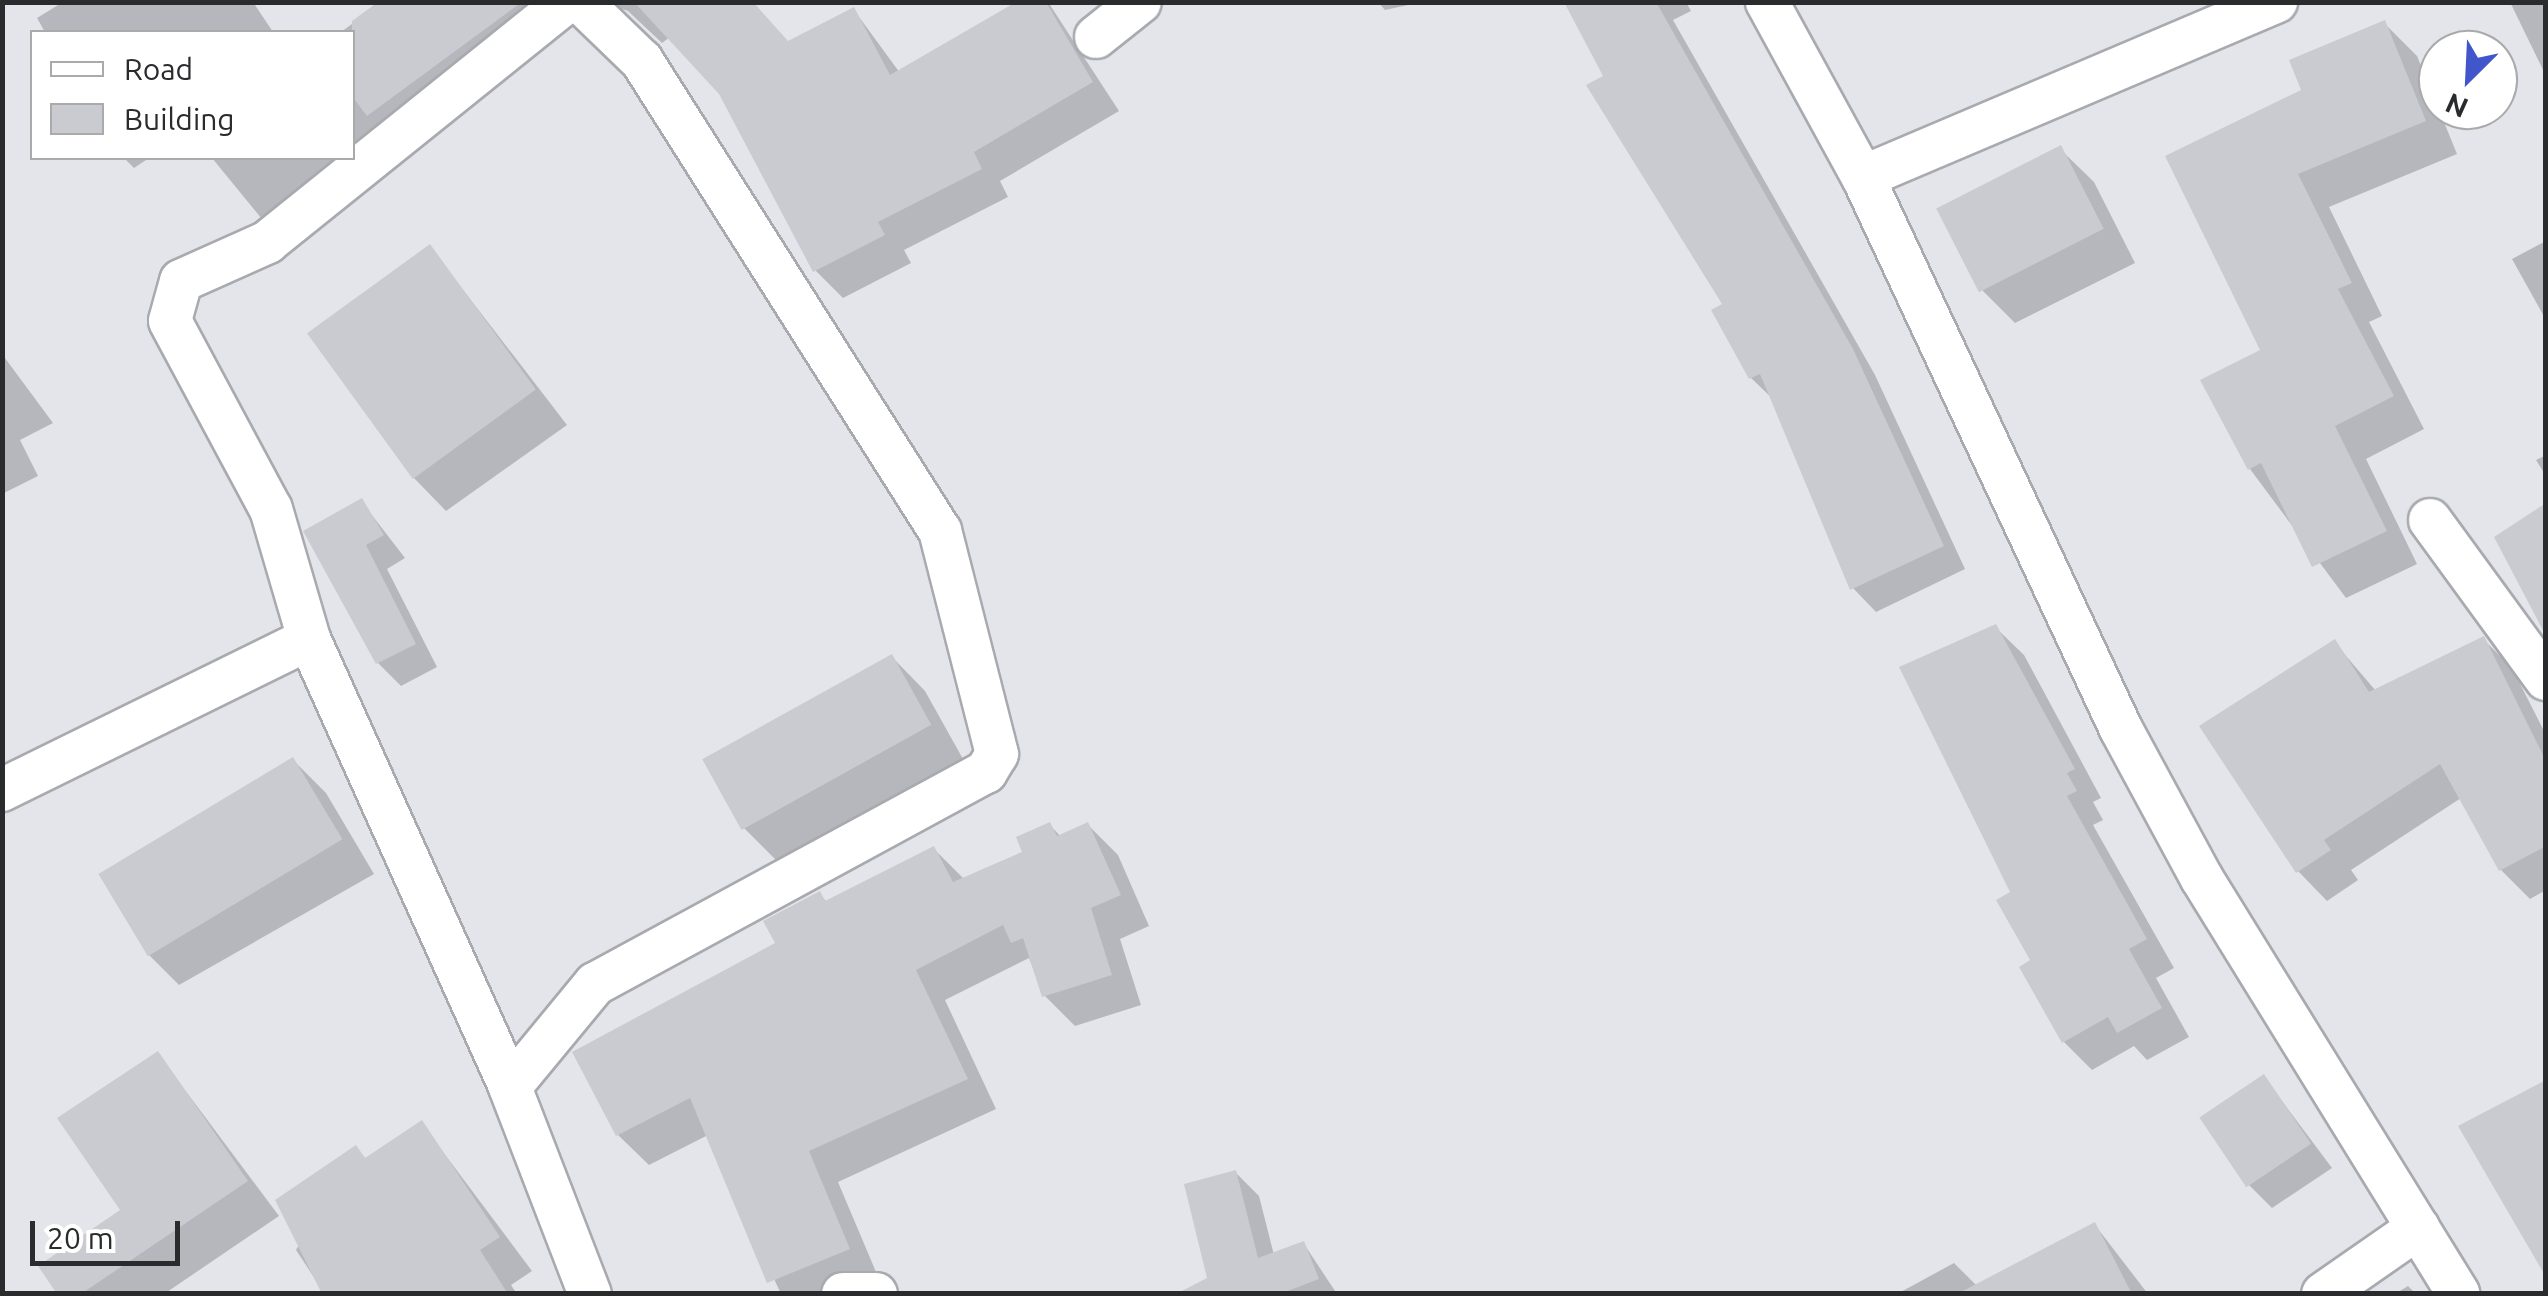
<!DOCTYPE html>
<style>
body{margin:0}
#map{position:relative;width:2548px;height:1296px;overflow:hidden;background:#e3e5eb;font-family:Ubuntu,sans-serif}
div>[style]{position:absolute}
.shadow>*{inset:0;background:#0003}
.building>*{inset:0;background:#c9cbd1;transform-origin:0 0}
.roads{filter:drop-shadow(2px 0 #a8aaaf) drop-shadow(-2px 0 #a8aaaf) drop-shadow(0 2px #a8aaaf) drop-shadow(0 -2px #a8aaaf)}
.minor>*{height:42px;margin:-21px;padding:0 21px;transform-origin:21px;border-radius:21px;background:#fff}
span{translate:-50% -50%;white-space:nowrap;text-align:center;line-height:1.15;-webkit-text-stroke:8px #fff;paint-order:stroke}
.frame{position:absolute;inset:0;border:5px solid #2a2b2d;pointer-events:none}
.legend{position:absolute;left:30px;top:30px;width:325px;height:130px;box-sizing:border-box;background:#fff;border:2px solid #aaaaab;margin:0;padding:12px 18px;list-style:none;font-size:30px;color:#2a2b2d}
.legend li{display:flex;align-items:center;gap:20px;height:50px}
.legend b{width:50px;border:2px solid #aaaaab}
.north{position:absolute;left:2418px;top:30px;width:100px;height:100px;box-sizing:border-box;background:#fff;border:2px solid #aaaaab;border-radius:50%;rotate:204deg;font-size:28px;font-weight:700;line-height:40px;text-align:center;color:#2a2b2d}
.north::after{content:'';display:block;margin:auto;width:35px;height:45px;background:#4156ca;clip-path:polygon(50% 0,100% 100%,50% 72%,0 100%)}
.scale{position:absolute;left:30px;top:1221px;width:150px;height:45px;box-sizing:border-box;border:5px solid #2a2b2d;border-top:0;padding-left:12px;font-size:30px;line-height:35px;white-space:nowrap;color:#2a2b2d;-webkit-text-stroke:8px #fff;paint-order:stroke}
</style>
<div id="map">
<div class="shadow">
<div style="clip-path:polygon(63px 2px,253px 2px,273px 32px,45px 32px,37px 18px)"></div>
<div style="clip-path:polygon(382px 2px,532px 2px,550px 27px,266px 224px,212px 158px,352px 158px,352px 32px,341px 32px)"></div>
<div style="clip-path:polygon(603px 2px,752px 2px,789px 43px,854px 10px,900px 73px,1021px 2px,1048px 2px,1119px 111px,1000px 181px,1008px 197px,904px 250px,911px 263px,843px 298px,815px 270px,721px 92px,670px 37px,662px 43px,628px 11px)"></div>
<div style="clip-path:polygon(1378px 2px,1422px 2px,1385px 10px)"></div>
<div style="clip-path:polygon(1567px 2px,1686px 2px,1691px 11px,1673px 20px,1875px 375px,1965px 569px,1876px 612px,1853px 588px,1774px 400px,1751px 378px,1726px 305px)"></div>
<div style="clip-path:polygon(2510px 2px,2546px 2px,2546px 76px)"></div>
<div style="clip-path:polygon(2384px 23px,2417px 56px,2457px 154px,2329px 207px,2382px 316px,2369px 322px,2424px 429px,2366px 459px,2417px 564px,2346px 598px,2250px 469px,2304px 91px)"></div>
<div style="clip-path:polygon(2060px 149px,2094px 182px,2135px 263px,2015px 323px,1981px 289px)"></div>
<div style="clip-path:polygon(124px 158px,149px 158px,134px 168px)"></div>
<div style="clip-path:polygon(2546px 241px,2546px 320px,2512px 259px)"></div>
<div style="clip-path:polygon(430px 247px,567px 425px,446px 511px,413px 477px)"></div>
<div style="clip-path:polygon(2px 354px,53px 423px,20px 440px,38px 476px,2px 494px)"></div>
<div style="clip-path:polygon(2546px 455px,2546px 476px,2536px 460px)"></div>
<div style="clip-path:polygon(361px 501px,405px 558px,387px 569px,437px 667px,401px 686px,378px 663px)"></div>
<div style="clip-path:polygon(1995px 627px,2024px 655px,2101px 798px,2093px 802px,2103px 820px,2093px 825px,2174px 968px,2156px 978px,2189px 1037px,2147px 1060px,2134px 1046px,2092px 1070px,2064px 1042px,2034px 961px,2014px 893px)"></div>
<div style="clip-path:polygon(2483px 639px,2512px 668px,2546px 735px,2546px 890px,2530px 899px,2501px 870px,2461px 798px,2351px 870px,2358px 880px,2327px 901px,2298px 871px,2334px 642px,2376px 691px)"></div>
<div style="clip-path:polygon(892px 657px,925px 691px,963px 759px,776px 860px,742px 826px)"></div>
<div style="clip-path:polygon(293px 760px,326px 793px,374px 874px,179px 985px,146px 952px)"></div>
<div style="clip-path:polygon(1050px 825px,1061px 837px,1088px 825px,1118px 855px,1149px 926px,1120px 939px,1141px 1005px,1075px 1026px,1044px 995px,1029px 958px,945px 1000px,996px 1109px,838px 1182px,879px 1279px,845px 1294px,781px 1294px,708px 1135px,649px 1165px,618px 1135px,819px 894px,828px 903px,934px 849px,965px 880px,1026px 854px)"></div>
<div style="clip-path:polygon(158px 1054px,279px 1216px,164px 1294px,60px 1294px,124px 1211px)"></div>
<div style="clip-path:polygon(2264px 1077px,2332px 1168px,2272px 1208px,2249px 1185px)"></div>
<div style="clip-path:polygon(422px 1124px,532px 1271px,511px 1285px,517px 1294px,325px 1294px,296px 1250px,356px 1148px,367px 1160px)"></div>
<div style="clip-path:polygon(1236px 1173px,1259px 1196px,1274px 1255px,1304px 1244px,1337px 1294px,1217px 1294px)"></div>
<div style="clip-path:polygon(2095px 1225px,2148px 1294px,1897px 1294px,1954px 1263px,1977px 1286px)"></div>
<div style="clip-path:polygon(2408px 1286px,2416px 1294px,2395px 1294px)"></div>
</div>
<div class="building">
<div style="clip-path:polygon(378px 2px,522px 2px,367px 116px,352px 96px,352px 21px)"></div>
<div style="clip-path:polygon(634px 2px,753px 2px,788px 41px,854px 7px,890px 75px,1016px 2px,1046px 2px,1093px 82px,974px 152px,982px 169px,878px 222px,885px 235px,813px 272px,719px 94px)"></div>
<div style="clip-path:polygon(1564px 2px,1656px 2px,1853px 349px,1944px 546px,1850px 590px,1760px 374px,1749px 379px,1711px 310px,1722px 304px,1586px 85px,1603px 76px)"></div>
<div style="clip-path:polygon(2385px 20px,2426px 121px,2298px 174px,2352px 283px,2338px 289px,2394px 396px,2335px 426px,2387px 531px,2312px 567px,2261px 463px,2248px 470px,2200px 380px,2260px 350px,2165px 156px,2301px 90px,2289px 60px)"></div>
<div style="left:2061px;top:145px;width:94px;height:140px;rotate:63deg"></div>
<div style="left:430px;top:244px;width:180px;height:152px;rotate:54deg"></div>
<div style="clip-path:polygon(362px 498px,384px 535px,366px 545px,416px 644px,376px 664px,303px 531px)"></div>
<div style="clip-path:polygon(2546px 503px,2546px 636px,2494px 537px)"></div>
<div style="clip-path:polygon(1996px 624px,2075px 769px,2067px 773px,2077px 791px,2067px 796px,2147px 939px,2129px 949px,2162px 1008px,2117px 1033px,2108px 1017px,2062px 1043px,2019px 967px,2030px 960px,1996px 900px,2010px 892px,1899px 667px)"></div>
<div style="clip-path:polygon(2484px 636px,2546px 761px,2546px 846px,2499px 871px,2440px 764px,2324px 840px,2331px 850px,2296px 873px,2199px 726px,2335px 639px,2369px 692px)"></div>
<div style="left:892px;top:654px;width:81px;height:217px;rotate:61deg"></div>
<div style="left:293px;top:757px;width:96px;height:227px;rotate:59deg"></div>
<div style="clip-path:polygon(1050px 822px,1057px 836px,1088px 822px,1121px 895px,1091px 908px,1112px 975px,1042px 997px,1023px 938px,1011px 943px,1003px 925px,916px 970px,968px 1079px,809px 1151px,850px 1249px,767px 1283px,690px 1098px,616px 1136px,572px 1052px,775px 943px,763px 921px,820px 891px,825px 901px,934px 846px,953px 882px,1022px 852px,1016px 837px)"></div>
<div style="clip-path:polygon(158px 1051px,248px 1181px,81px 1294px,57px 1294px,38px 1266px,120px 1210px,57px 1118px)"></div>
<div style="left:2264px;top:1074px;width:84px;height:78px;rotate:56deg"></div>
<div style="clip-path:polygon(2546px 1080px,2546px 1277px,2458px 1126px)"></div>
<div style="clip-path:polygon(422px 1120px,500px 1237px,480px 1250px,508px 1294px,322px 1294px,275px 1200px,356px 1145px,365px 1158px)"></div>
<div style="clip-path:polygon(1236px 1170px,1258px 1258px,1304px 1241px,1319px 1279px,1280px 1294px,1176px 1294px,1207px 1278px,1184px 1184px)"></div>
<div style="clip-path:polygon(2095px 1222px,2132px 1294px,1957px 1294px)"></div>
</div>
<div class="roads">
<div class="minor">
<div style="left:566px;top:2px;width:383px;rotate:141.2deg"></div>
<div style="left:268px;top:242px;width:95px;rotate:155.9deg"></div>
<div style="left:181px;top:281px;width:41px;rotate:105.4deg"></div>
<div style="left:170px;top:321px;width:213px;rotate:61.8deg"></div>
<div style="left:271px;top:509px;width:135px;rotate:73.7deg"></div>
<div style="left:309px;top:639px;width:491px;rotate:65.8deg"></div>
<div style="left:510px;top:1087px;width:222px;rotate:68.9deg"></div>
<div style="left:1767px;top:2px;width:200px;rotate:61.3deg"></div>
<div style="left:1863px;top:177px;width:609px;rotate:64.95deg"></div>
<div style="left:2121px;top:729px;width:168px;rotate:61.6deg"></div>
<div style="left:2201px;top:877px;width:490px;rotate:58.3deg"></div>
<div style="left:1096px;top:37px;width:56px;rotate:-38.5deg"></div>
<div style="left:1863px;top:177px;width:449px;rotate:-23deg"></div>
<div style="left:2430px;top:520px;width:197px;rotate:53.9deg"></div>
<div style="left:2px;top:790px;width:342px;rotate:-26.2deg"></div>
<div style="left:510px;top:1087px;width:134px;rotate:-50.5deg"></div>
<div style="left:595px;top:984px;width:445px;rotate:-28.5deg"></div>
<div style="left:986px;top:772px;width:21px;rotate:-59deg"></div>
<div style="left:997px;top:754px;width:230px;rotate:-104.3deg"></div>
<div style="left:940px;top:531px;width:557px;rotate:-122.38deg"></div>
<div style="left:642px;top:61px;width:85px;rotate:-136deg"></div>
<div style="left:843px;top:1294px;width:33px"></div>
<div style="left:2323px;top:1294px;width:116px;rotate:-34.8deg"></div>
</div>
</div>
<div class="frame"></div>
<ul class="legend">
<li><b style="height:12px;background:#fff"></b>Road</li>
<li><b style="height:28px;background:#c9cbd1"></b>Building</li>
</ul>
<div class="north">N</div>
<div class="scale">20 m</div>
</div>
